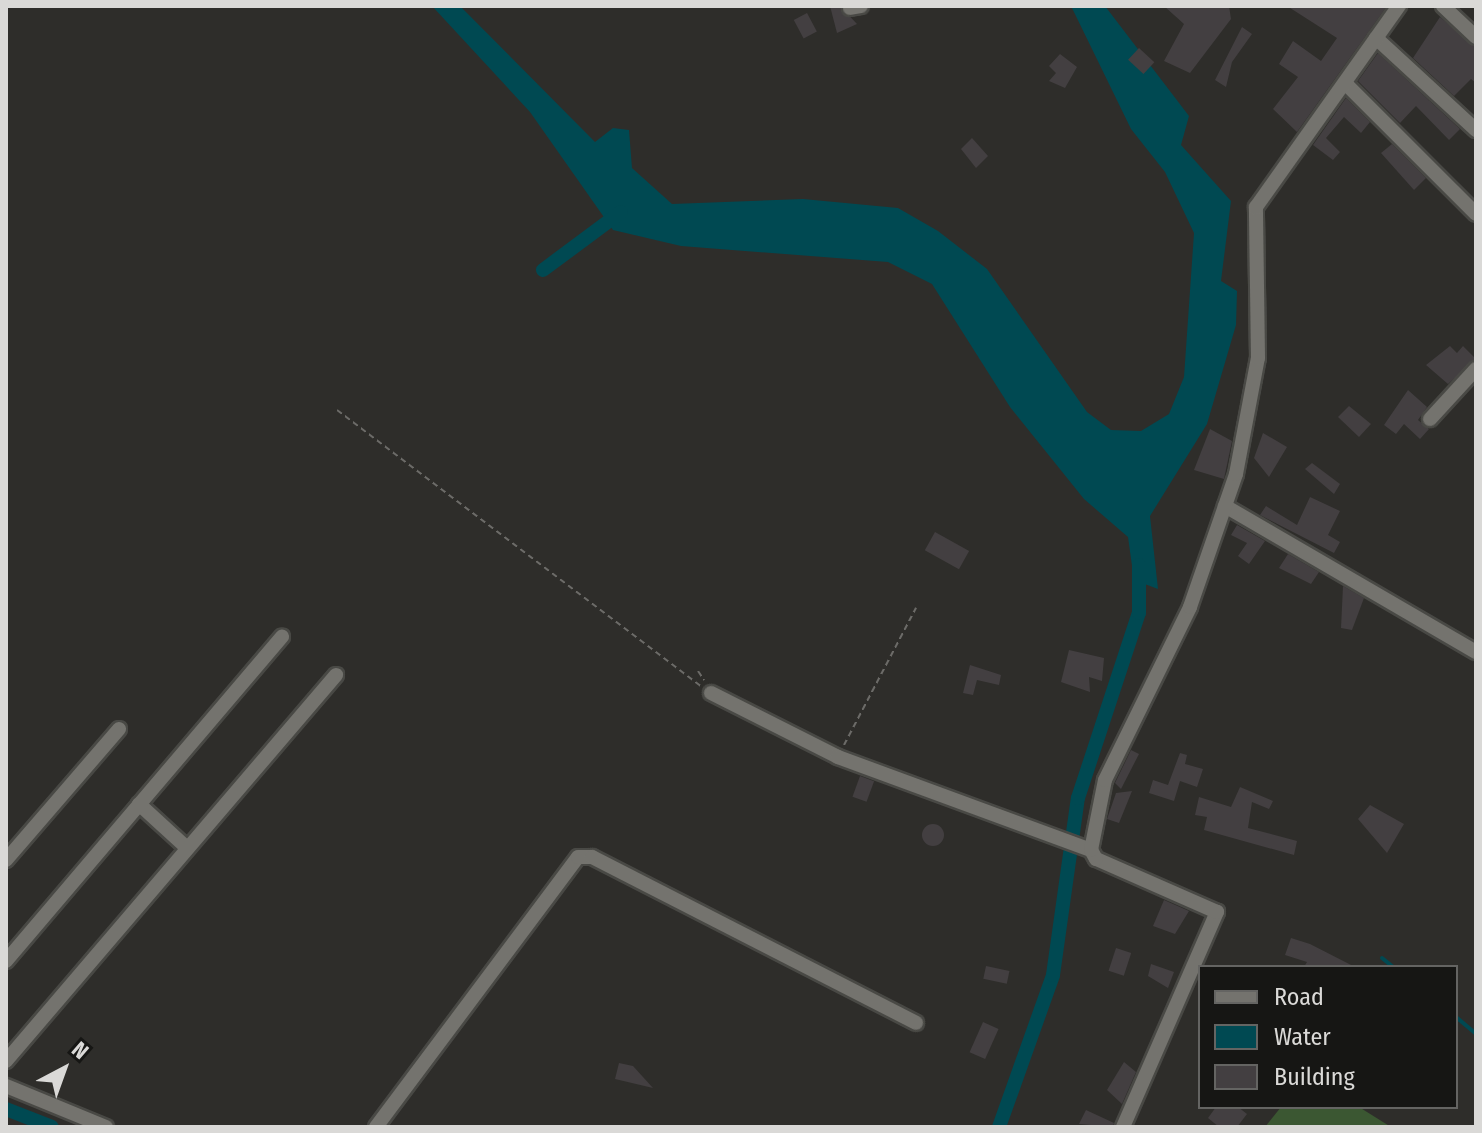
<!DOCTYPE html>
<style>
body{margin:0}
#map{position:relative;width:1482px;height:1133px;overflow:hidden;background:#2e2d2a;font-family:"Fira Sans Condensed",sans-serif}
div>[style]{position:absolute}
.green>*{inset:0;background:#3b5732}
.water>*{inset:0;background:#004952}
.stream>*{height:4px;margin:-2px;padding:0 2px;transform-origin:2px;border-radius:2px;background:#004952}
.canal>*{height:14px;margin:-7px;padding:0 7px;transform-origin:7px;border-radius:7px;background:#004952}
.building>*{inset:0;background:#433f41;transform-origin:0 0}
.round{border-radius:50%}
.path>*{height:2px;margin-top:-1px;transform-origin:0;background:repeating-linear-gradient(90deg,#6c6b68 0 6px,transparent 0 10px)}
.roads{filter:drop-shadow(2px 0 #494945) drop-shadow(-2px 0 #494945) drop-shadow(0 2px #494945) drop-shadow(0 -2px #494945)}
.minor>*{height:14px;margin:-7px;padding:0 7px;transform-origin:7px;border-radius:7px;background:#74736e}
span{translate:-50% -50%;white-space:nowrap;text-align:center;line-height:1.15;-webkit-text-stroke:6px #161614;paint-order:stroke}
.frame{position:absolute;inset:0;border:8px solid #dad9d7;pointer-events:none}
.legend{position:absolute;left:1198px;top:965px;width:260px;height:144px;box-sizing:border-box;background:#161614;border:2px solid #646462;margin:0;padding:10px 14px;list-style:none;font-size:24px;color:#dad9d7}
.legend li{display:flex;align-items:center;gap:16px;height:40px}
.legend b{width:40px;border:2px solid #646462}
.north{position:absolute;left:24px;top:1029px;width:80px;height:80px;-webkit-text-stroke:6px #161614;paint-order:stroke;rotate:41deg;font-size:22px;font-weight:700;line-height:32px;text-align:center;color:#dad9d7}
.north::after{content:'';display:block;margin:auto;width:28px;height:36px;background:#dad9d7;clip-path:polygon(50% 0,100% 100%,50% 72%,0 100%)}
</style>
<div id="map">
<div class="green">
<div style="clip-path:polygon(1281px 1107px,1359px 1107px,1391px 1127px,1265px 1127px)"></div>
</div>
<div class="water">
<div style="clip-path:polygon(432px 6px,460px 6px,595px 142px,613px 128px,629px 130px,632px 168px,672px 204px,803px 199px,898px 208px,938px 231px,987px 269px,1087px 412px,1111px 430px,1141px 431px,1169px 414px,1184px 377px,1194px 233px,1165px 172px,1131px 129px,1071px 6px,1105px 6px,1189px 116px,1181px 145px,1231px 201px,1221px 281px,1237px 291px,1236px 325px,1207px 424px,1150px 516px,1158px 589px,1134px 580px,1128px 537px,1084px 499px,1010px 407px,932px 284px,888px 262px,681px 246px,613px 230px,530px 112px)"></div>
</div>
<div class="stream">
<div style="left:1382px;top:958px;width:14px;rotate:39deg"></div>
<div style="left:1456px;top:1017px;width:26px;rotate:40deg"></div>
</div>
<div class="canal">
<div style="left:543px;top:270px;width:97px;rotate:-36.6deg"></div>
<div style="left:6px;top:1109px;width:49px;rotate:21.4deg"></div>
<div style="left:999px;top:1127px;width:161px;rotate:-70.4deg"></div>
<div style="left:1053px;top:975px;width:179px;rotate:-82deg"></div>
<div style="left:1078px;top:798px;width:195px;rotate:-71.8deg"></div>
<div style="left:1139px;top:613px;width:48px;rotate:-90deg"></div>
</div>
<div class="building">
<div style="clip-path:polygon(830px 6px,840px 6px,857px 24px,837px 33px)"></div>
<div style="clip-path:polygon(1164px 6px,1229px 6px,1231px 19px,1190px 73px,1164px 61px,1184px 24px)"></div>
<div style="clip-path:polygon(1287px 6px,1387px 6px,1297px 132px,1273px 109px,1298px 77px,1279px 64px,1293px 41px,1321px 61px,1337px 38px)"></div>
<div style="left:807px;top:13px;width:21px;height:15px;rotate:62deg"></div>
<div style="clip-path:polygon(1440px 17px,1476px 47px,1476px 83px,1471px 79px,1454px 96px,1413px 58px)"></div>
<div style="clip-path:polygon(1242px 27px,1252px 34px,1232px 62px,1226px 87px,1215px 80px)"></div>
<div style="left:1139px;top:48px;width:21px;height:16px;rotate:43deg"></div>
<div style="clip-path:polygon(1378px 53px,1460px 129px,1449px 140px,1416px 106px,1400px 123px,1358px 81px)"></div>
<div style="clip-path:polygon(1060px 54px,1077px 67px,1065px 88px,1049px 81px,1056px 73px,1049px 66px)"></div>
<div style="clip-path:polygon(1346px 98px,1370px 122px,1361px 133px,1344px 117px,1326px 138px,1340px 152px,1333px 160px,1313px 145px)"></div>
<div style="clip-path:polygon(972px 138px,988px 156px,976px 168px,961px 149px)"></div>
<div style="clip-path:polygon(1392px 144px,1426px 178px,1414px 190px,1381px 153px)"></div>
<div style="clip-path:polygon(1450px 346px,1457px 353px,1463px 346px,1476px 359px,1448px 384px,1426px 365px)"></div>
<div style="clip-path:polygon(1408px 390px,1427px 407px,1418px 420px,1429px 429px,1420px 439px,1404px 424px,1396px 434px,1384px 425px)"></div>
<div style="clip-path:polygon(1349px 406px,1371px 424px,1359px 437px,1338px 417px)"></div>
<div style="clip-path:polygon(1210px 429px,1232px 441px,1224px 479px,1194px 470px)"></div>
<div style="clip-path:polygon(1263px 433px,1287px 447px,1269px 477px,1254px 458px)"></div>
<div style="clip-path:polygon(1312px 463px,1340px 484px,1334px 494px,1305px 469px)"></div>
<div style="clip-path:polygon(1310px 497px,1340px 511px,1328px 535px,1340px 542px,1334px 553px,1260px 515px,1266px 506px,1297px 525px)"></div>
<div style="clip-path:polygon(1237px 525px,1265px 541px,1249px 564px,1238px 556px,1247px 543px,1231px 535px)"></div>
<div style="left:935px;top:532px;width:39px;height:21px;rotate:29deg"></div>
<div style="clip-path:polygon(1288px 554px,1319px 572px,1311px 584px,1279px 568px)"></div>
<div style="clip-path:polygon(1343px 586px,1364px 598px,1352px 630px,1341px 628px)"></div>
<div style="clip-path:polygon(1069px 650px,1104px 658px,1102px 681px,1089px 677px,1090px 692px,1061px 682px)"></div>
<div style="clip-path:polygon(970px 665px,1001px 675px,999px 685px,977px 680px,973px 695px,963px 693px)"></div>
<div style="clip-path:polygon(1131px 750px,1139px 754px,1121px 789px,1115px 783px)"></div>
<div style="clip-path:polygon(1180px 753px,1187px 755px,1185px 764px,1203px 769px,1197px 787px,1180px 781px,1174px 801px,1149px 793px,1153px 780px,1168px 785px)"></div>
<div style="left:860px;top:776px;width:15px;height:22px;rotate:20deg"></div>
<div style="clip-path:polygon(1240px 787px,1273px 801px,1269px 809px,1252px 802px,1248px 828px,1297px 841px,1294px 855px,1204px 830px,1207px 817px,1195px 815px,1199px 797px,1231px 807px)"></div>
<div style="clip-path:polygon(1132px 791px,1119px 823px,1107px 819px,1116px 793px)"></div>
<div style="clip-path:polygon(1370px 805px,1404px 824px,1387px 853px,1358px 819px)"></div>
<div class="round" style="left:922px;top:824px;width:22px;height:22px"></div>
<div style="clip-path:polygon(1164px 900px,1189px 911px,1175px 934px,1153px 926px)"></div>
<div style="clip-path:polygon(1291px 938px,1310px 944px,1355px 967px,1304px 967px,1307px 962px,1285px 955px)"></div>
<div style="left:1116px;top:948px;width:16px;height:24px;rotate:18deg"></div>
<div style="clip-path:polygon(1151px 964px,1174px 972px,1168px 988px,1148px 976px)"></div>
<div style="left:986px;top:966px;width:24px;height:13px;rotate:12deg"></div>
<div style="left:983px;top:1022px;width:17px;height:33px;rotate:24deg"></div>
<div style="clip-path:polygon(1124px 1062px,1136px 1072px,1122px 1104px,1107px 1090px)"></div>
<div style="clip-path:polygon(619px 1063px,633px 1066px,653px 1088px,615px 1079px)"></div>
<div style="clip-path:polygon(1216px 1107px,1238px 1107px,1247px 1114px,1237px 1127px,1219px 1127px,1208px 1118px)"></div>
<div style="clip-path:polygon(1086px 1110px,1114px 1123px,1113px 1127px,1079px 1124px)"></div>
</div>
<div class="path">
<div style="left:337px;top:410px;width:457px;rotate:37.2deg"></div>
<div style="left:698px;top:671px;width:11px;rotate:56deg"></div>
<div style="left:844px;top:745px;width:155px;rotate:-62.3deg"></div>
</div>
<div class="roads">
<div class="minor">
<div style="left:1443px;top:6px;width:45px;rotate:43.2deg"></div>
<div style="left:850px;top:8px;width:11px;rotate:-10deg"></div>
<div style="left:1376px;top:38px;width:136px;rotate:42.6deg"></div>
<div style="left:1345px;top:83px;width:185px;rotate:45deg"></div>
<div style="left:1430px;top:419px;width:68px;rotate:-47.4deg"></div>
<div style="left:1225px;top:506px;width:290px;rotate:30.2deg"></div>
<div style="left:711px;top:693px;width:142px;rotate:26.7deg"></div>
<div style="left:838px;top:757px;width:270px;rotate:20.2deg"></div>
<div style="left:139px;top:804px;width:65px;rotate:42.5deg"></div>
<div style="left:6px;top:860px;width:173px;rotate:-49.2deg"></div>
<div style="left:6px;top:961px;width:426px;rotate:-49.6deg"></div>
<div style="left:6px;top:1061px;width:508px;rotate:-49.47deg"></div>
<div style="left:6px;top:1086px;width:108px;rotate:22.3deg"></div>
<div style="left:376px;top:1127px;width:337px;rotate:-53.2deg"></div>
<div style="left:578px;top:857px;width:14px"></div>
<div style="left:592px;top:857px;width:364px;rotate:27.1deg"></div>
<div style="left:1123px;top:1127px;width:235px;rotate:-66.4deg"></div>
<div style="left:1217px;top:912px;width:132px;rotate:-156.3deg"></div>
<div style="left:1096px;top:859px;width:10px;rotate:-119deg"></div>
<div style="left:1091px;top:850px;width:71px;rotate:-78.7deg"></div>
<div style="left:1105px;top:780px;width:193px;rotate:-63.8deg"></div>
<div style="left:1190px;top:607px;width:141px;rotate:-70.9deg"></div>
<div style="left:1236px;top:474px;width:118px;rotate:-79.3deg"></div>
<div style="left:1258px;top:358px;width:151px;rotate:-90.8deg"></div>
<div style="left:1256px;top:207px;width:247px;rotate:-54.6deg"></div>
</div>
</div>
<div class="frame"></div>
<ul class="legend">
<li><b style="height:10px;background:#74736e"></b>Road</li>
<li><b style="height:22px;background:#004952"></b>Water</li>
<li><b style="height:22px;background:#433f41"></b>Building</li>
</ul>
<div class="north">N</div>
</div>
